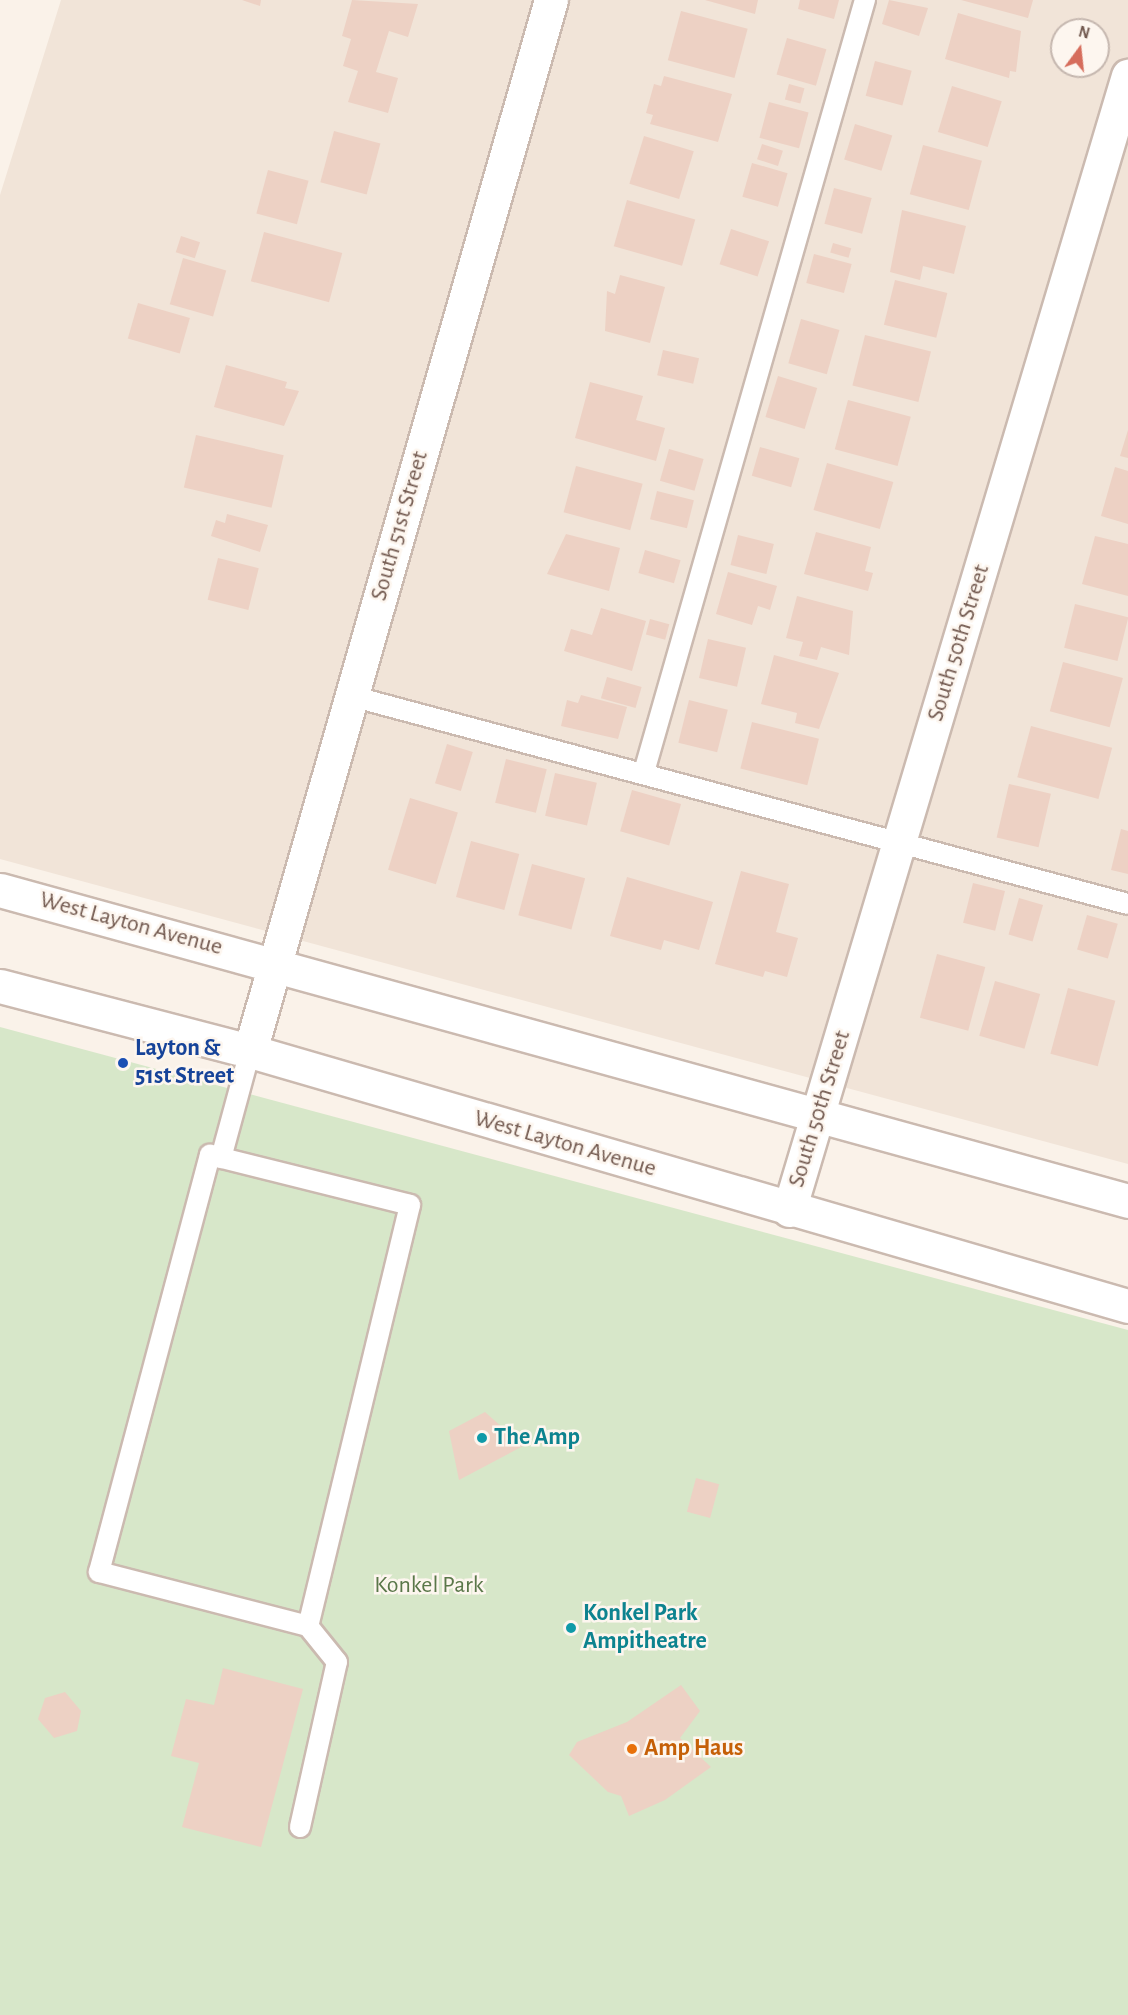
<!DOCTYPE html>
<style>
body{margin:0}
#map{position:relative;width:1128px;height:2015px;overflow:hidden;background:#faf2e9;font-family:"Alegreya Sans",sans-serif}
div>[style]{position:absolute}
.residential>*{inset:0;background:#f1e4d8}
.green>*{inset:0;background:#d7e7c9}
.building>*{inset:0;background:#edd1c4;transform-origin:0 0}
.roads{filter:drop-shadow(2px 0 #cbbab0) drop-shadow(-2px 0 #cbbab0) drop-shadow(0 2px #cbbab0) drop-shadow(0 -2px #cbbab0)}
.service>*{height:20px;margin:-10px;padding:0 10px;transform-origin:10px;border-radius:10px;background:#fff}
.minor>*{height:33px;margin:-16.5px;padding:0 16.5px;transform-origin:16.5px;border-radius:16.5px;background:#fff}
.tertiary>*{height:33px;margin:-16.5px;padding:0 16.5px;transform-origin:16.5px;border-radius:16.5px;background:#fff}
.secondary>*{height:33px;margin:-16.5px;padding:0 16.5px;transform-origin:16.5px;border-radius:16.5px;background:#fff}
.dots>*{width:16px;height:16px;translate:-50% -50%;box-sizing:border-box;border:3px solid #fdf6ef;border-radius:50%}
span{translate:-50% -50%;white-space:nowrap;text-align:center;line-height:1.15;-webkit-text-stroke:5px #fdf6ef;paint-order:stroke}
.street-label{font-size:24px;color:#72594f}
.transit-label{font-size:24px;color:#164399;font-weight:700}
.left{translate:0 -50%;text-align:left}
.culture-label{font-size:24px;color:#0d838f;font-weight:700}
.park-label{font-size:24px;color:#5a7749}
.food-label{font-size:24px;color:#c56008;font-weight:700}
.north{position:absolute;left:1050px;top:18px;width:60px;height:60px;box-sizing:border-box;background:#fdf6ef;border:2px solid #c5b7af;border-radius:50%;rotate:15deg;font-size:16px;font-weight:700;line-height:24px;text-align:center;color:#72594f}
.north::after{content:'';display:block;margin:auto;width:21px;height:27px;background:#d66d5c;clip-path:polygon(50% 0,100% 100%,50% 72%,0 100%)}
</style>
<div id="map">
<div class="residential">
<div style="clip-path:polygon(evenodd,61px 0,1128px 0,1128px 1164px,0 859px,0 195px,61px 0,1062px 30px,1098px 30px,1098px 66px,1062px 66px,1062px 30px)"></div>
</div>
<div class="green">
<div style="clip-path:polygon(0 1027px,1128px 1330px,1128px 2015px,0 2015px)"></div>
</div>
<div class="building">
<div style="clip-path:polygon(242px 0,261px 0,260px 6px)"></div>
<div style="clip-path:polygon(352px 0,418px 4px,408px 37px,389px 31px,376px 72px,398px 78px,388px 113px,348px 102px,358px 71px,343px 66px,351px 39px,342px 36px)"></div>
<div style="clip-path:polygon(705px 0,758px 0,755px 14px)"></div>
<div style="clip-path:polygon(800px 0,839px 0,834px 19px,798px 9px)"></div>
<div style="clip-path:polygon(889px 0,928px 8px,919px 36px,882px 24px)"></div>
<div style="clip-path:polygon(961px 0,1033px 0,1028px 18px)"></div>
<div style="left:681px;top:11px;width:69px;height:51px;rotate:15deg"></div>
<div style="clip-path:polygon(958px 13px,1021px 31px,1016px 72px,1010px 71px,1009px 78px,945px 59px)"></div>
<div style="left:787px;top:38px;width:41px;height:38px;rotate:16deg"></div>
<div style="left:875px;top:61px;width:38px;height:36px;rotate:15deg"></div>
<div style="clip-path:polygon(664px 76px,732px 94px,718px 142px,650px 124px,653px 115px,646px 113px,654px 84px,661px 86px)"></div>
<div style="left:789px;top:84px;width:16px;height:16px;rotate:15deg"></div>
<div style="left:952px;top:86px;width:52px;height:48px;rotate:17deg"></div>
<div style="left:769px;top:102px;width:41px;height:37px;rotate:15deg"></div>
<div style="left:855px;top:124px;width:39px;height:37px;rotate:17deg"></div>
<div style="left:334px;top:131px;width:48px;height:53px;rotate:15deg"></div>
<div style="left:644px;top:136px;width:52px;height:50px;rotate:17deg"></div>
<div style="left:762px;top:144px;width:22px;height:16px;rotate:18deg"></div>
<div style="left:923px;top:145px;width:61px;height:51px;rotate:15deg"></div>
<div style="left:752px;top:163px;width:37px;height:35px;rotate:16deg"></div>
<div style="left:268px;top:170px;width:42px;height:45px;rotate:15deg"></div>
<div style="left:834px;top:188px;width:39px;height:37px;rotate:15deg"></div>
<div style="left:627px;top:200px;width:71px;height:48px;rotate:16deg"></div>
<div style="clip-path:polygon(902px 210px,966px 226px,954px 274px,923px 266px,920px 280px,890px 272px)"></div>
<div style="left:731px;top:229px;width:40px;height:37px;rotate:18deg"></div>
<div style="left:264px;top:232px;width:81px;height:51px;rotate:15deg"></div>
<div style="left:181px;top:236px;width:20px;height:17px;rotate:18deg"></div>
<div style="left:833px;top:243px;width:19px;height:10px;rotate:16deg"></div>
<div style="left:814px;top:254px;width:39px;height:30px;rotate:15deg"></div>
<div style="left:183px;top:258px;width:45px;height:48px;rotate:16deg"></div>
<div style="clip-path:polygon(620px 275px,665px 287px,650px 343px,605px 331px,607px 291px,615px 294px)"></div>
<div style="left:895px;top:280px;width:54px;height:46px;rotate:14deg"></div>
<div style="left:138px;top:303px;width:54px;height:37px;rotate:16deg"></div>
<div style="left:801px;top:319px;width:40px;height:46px;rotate:16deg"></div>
<div style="left:865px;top:335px;width:68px;height:52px;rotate:14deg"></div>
<div style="left:663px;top:350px;width:37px;height:26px;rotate:13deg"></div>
<div style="clip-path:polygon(226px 365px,287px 382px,285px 388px,299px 391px,284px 426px,214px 407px)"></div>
<div style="left:778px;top:376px;width:41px;height:43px;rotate:17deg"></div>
<div style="clip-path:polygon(590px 382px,643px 396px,636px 420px,665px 428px,656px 461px,575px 438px)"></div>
<div style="left:848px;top:400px;width:65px;height:51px;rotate:15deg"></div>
<div style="clip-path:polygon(1128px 430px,1128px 458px,1120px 456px)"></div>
<div style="left:196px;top:435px;width:90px;height:54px;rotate:13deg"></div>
<div style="left:760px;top:447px;width:41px;height:30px;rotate:16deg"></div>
<div style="left:669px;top:449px;width:36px;height:33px;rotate:16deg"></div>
<div style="left:827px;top:463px;width:69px;height:49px;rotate:16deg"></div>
<div style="left:576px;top:466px;width:69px;height:48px;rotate:15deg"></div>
<div style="clip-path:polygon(1115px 467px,1128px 471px,1128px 524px,1101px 516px)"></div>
<div style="left:657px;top:491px;width:38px;height:29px;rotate:14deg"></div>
<div style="clip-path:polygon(227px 514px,268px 525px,260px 552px,211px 536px,216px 520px,225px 523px)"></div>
<div style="clip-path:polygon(816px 532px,871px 547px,865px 571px,873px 573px,868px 591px,804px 574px)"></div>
<div style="clip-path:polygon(566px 534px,620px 548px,609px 591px,547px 574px)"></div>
<div style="left:738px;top:535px;width:37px;height:31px;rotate:14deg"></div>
<div style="clip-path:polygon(1095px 536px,1128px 544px,1128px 596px,1082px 584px)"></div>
<div style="left:645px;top:550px;width:37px;height:24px;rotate:16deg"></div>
<div style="left:218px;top:558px;width:42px;height:43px;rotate:14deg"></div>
<div style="clip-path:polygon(728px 572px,777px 586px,770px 610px,758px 606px,752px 625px,716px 614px)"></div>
<div style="clip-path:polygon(797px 596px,853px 611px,849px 655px,821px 647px,817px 660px,799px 656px,803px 642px,786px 638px)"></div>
<div style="left:1075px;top:604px;width:55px;height:45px;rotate:14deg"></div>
<div style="clip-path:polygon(601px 608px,646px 621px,632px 671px,564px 651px,571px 629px,592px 635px)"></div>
<div style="left:650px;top:619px;width:20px;height:16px;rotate:15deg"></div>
<div style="left:708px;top:639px;width:39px;height:40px;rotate:13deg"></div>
<div style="clip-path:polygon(774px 655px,839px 673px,819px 729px,795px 723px,797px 713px,761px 704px)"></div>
<div style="left:1063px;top:662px;width:62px;height:51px;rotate:15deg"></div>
<div style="left:607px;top:677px;width:36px;height:22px;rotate:16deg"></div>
<div style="clip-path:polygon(581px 695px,627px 707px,618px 739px,561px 726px,567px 700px,578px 703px)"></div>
<div style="left:689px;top:700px;width:40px;height:44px;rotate:14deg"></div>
<div style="left:752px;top:722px;width:69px;height:48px;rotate:14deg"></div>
<div style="left:1031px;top:726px;width:84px;height:53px;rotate:15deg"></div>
<div style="left:447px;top:744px;width:27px;height:41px;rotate:17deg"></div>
<div style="left:506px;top:759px;width:42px;height:45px;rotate:14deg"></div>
<div style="left:555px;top:773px;width:43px;height:44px;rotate:13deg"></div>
<div style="left:1009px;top:784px;width:43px;height:55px;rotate:13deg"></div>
<div style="left:632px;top:790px;width:51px;height:43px;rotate:16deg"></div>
<div style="left:410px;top:798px;width:50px;height:75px;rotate:17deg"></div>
<div style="clip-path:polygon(1121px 829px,1128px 831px,1128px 874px,1111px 870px)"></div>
<div style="left:471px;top:841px;width:50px;height:58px;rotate:15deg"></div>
<div style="left:532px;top:864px;width:55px;height:53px;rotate:15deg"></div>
<div style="clip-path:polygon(741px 871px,789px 884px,776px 932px,798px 938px,787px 977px,765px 971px,763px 977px,715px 964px)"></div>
<div style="clip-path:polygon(627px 877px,713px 902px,699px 950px,664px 940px,661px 950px,610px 936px)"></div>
<div style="left:973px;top:883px;width:33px;height:41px;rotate:14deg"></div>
<div style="left:1019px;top:898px;width:25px;height:38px;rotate:16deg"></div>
<div style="left:1087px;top:915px;width:32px;height:36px;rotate:16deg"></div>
<div style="left:937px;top:954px;width:50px;height:66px;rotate:15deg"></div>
<div style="left:995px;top:981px;width:47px;height:57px;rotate:16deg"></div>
<div style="left:1068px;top:988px;width:49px;height:68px;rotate:15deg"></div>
<div style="clip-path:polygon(485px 1412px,523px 1446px,459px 1480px,449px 1431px)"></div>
<div style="left:696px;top:1478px;width:24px;height:35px;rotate:15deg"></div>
<div style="clip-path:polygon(223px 1668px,303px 1689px,261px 1847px,182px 1827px,199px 1763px,171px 1756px,186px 1699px,214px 1705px)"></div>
<div style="clip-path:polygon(681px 1685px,700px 1711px,680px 1738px,711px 1767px,665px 1800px,629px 1816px,621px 1796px,608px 1792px,569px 1755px,577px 1742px,627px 1722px)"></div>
<div style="clip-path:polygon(65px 1692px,81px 1711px,77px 1731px,54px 1738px,38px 1719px,45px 1698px)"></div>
</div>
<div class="roads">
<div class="service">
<div style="left:351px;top:696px;width:804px;rotate:14.99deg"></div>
<div style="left:644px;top:772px;width:803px;rotate:-74.03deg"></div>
<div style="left:210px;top:1155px;width:206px;rotate:14deg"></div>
<div style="left:410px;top:1205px;width:433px;rotate:103.6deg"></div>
<div style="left:308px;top:1626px;width:216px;rotate:-165.5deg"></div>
<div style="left:99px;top:1572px;width:432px;rotate:-75.1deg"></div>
<div style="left:221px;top:1158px;width:111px;rotate:-74.8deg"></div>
<div style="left:300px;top:1827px;width:169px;rotate:-77.4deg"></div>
<div style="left:337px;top:1662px;width:46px;rotate:-128.9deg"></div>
</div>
<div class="minor">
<div style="left:789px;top:1210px;width:1184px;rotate:-73.36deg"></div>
</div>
<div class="tertiary">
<div style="left:250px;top:1051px;width:1093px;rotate:-74.02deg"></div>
</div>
<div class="secondary">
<div style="left:0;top:890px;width:1170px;rotate:15.41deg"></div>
<div style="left:0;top:986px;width:258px;rotate:14.6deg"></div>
<div style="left:250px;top:1051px;width:914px;rotate:16.2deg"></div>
</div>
</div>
<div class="dots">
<div style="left:123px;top:1063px;background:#1a4fb4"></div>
<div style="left:482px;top:1438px;background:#0f9aa8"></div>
<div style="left:571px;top:1628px;background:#0f9aa8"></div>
<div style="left:632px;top:1749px;background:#e8710a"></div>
</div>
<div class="street-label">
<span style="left:400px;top:526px;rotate:-74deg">South 51st Street</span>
<span style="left:959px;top:643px;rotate:-73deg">South 50th Street</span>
<span style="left:131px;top:924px;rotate:15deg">West Layton Avenue</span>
<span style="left:820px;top:1109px;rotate:-73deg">South 50th Street</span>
<span style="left:565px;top:1144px;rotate:16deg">West Layton Avenue</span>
</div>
<div class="transit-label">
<span class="left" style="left:135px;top:1063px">Layton &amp;<br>51st Street</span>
</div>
<div class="culture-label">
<span class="left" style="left:494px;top:1438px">The Amp</span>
<span class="left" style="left:583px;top:1628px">Konkel Park<br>Ampitheatre</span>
</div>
<div class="park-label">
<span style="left:429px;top:1586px">Konkel Park</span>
</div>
<div class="food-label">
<span class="left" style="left:644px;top:1749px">Amp Haus</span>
</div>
<div class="north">N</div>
</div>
